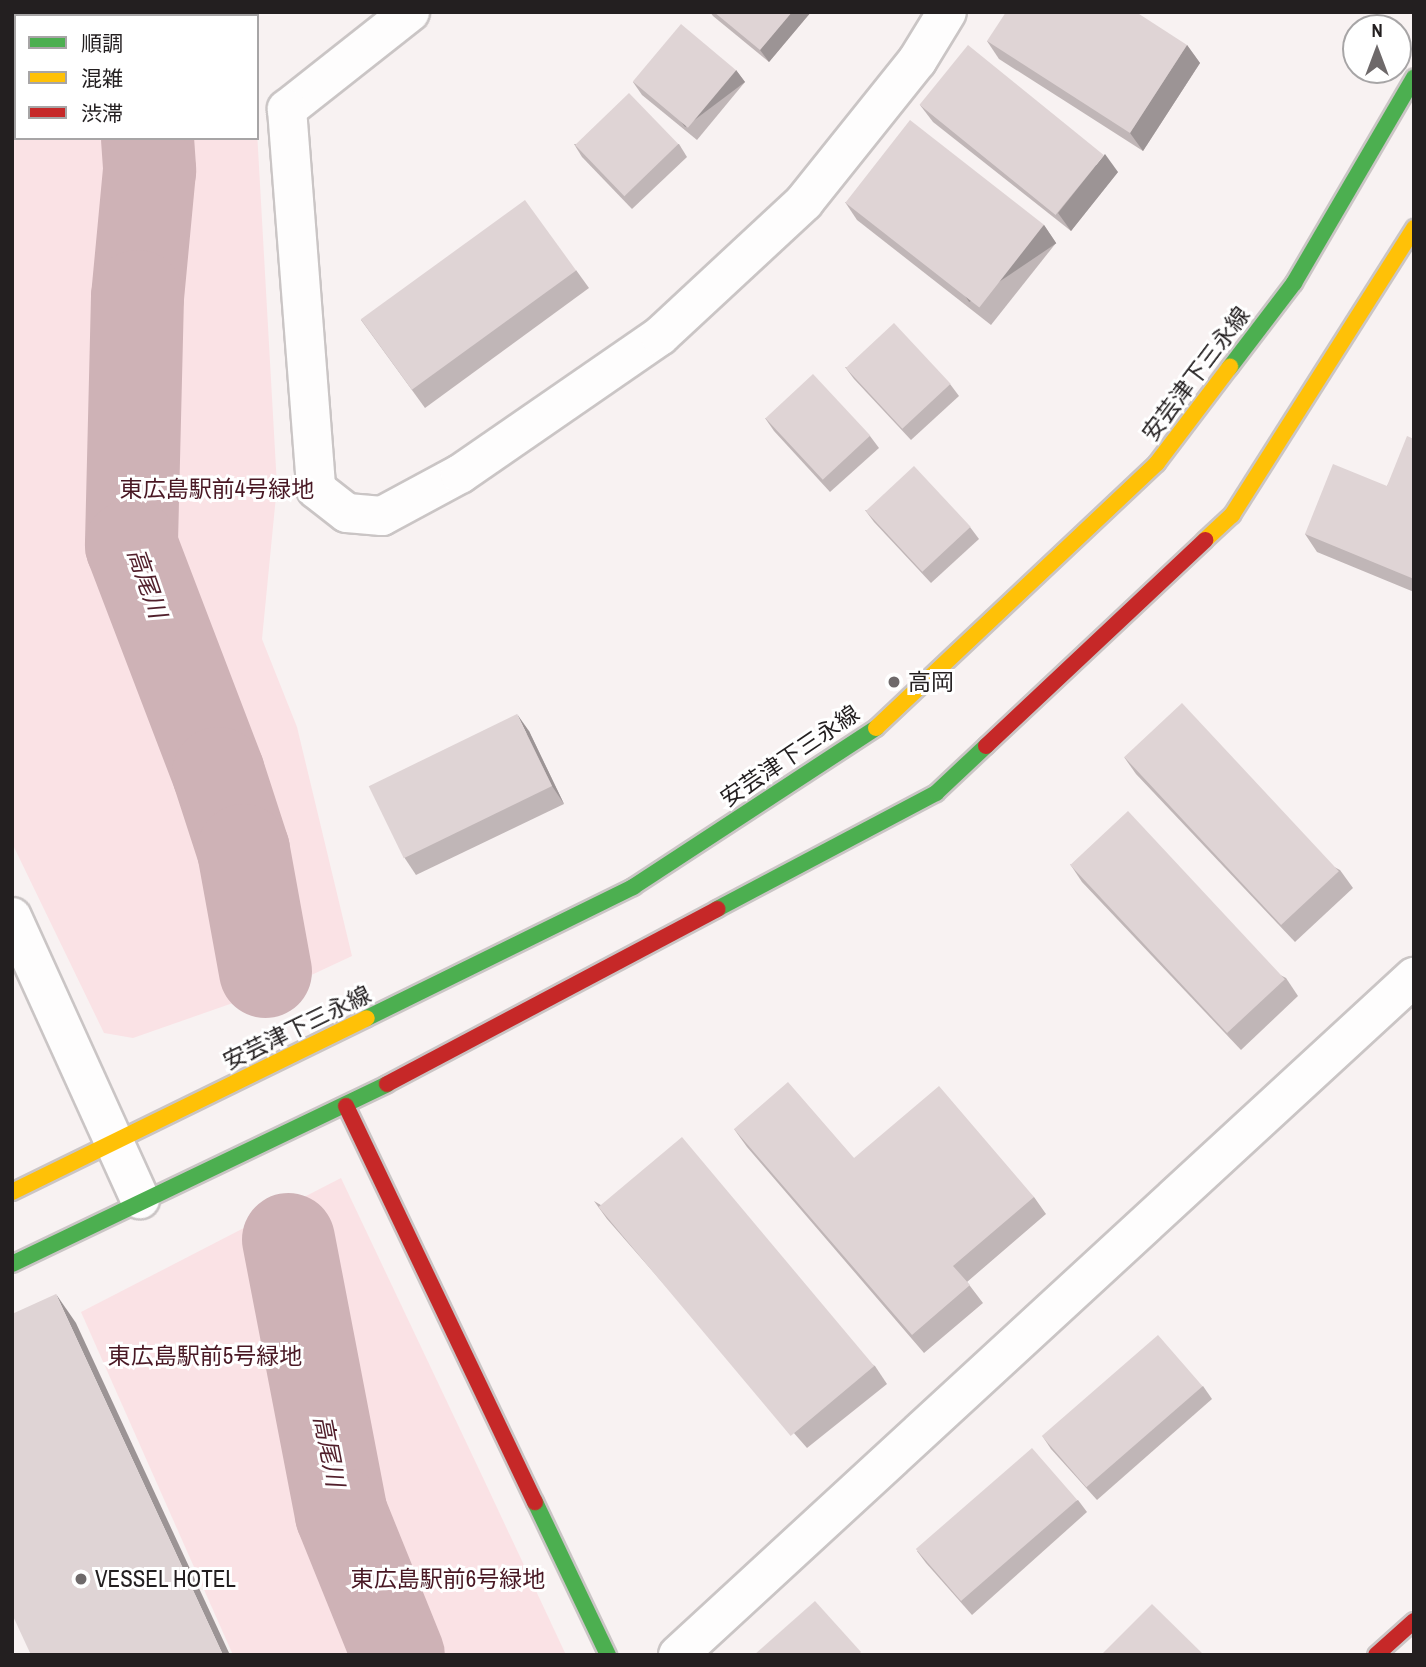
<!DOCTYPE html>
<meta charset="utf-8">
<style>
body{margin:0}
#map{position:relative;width:1426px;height:1667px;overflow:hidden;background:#f8f2f2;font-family:"Archivo Narrow","Noto Sans JP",sans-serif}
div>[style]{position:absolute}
.green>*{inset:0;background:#fae2e5}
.river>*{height:93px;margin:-46.5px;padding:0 46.5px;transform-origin:46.5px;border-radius:46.5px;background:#ceb2b6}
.roads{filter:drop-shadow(2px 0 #cac5c5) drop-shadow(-2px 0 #cac5c5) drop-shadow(0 2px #cac5c5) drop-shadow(0 -2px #cac5c5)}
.street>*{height:38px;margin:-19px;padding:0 19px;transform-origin:19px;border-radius:19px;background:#fefdfd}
.fast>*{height:16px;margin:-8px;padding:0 8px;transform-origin:8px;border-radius:8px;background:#4caf50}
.slow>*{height:16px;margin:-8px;padding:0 8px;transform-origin:8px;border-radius:8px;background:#ffc107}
.jam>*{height:16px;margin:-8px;padding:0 8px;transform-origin:8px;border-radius:8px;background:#c62828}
.wall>*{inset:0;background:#c0b6b7}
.shaded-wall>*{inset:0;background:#9c9495;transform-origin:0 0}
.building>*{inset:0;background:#dfd4d5;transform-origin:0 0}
.dots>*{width:19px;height:19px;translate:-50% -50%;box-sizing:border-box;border:4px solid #fff;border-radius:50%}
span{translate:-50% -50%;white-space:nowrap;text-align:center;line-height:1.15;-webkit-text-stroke:6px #fff;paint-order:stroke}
.street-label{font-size:23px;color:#231f20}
.park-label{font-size:23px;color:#491824}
.poi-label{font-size:23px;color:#231f20}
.left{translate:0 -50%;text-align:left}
.water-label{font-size:24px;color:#511f2b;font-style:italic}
.frame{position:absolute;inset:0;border:14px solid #231f20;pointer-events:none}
.legend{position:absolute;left:14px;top:14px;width:245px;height:126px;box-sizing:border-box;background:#fff;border:2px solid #a7a5a6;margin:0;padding:9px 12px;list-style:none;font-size:21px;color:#231f20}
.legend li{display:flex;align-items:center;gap:14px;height:35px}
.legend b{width:35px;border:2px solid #a7a5a6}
.north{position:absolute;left:1342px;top:14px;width:70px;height:70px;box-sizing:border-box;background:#fff;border:2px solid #a7a5a6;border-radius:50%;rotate:0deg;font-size:19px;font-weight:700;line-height:28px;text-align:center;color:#231f20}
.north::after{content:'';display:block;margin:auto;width:24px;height:32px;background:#6e696a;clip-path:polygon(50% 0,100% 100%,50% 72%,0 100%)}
</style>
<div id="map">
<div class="green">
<div style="clip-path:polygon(12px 12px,110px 15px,16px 16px,16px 138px,119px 138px,113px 552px,150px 673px,229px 856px,250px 997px,133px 1038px,104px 1033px,12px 843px)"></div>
<div style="clip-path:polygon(257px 131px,277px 486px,262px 639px,297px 727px,352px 956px,290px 985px,267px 840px,215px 713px,168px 566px,156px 512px,169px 257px,168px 138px,257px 138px)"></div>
<div style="clip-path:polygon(341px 1178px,485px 1482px,566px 1655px,233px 1655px,81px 1312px)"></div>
</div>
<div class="river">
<div style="left:131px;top:12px;width:4px;rotate:76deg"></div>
<div style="left:147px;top:138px;width:32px;rotate:86deg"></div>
<div style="left:149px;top:170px;width:127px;rotate:95.4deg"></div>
<div style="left:137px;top:296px;width:249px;rotate:91.4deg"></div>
<div style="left:131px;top:545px;width:244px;rotate:69.1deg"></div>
<div style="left:218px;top:773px;width:81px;rotate:72deg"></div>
<div style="left:243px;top:850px;width:123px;rotate:79.7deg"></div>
<div style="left:288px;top:1239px;width:280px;rotate:79.1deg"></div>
<div style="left:341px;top:1514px;width:152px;rotate:68deg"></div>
</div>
<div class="roads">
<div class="street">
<div style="left:410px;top:12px;width:157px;rotate:141.7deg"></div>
<div style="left:287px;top:109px;width:381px;rotate:85.6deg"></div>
<div style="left:316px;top:489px;width:39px;rotate:38deg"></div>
<div style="left:347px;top:513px;width:35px;rotate:5deg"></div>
<div style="left:382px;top:516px;width:89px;rotate:-28.3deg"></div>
<div style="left:460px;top:474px;width:243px;rotate:-34.6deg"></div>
<div style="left:660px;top:336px;width:197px;rotate:-42.9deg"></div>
<div style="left:804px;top:202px;width:181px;rotate:-51.3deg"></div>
<div style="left:917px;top:61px;width:57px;rotate:-58.5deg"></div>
<div style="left:12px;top:917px;width:310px;rotate:65.6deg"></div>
<div style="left:678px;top:1655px;width:1001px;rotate:-42.65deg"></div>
</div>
<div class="fast">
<div style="left:1230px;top:367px;width:106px;rotate:-52.7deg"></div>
<div style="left:1294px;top:283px;width:238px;rotate:-59.7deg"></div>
<div style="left:717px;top:909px;width:248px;rotate:-27.9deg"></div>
<div style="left:936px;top:793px;width:69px;rotate:-43.2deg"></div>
<div style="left:367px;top:1018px;width:297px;rotate:-26.2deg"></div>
<div style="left:633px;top:887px;width:290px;rotate:-33.2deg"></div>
<div style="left:12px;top:1264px;width:416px;rotate:-25.6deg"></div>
<div style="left:535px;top:1502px;width:170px;rotate:64.5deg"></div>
</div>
<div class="slow">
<div style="left:1205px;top:540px;width:37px;rotate:-43deg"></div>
<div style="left:1232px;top:515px;width:340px;rotate:-57.6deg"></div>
<div style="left:876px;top:728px;width:386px;rotate:-43.3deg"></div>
<div style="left:1157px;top:463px;width:121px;rotate:-52.8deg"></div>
<div style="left:12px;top:1192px;width:395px;rotate:-26.1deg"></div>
</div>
<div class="jam">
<div style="left:986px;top:746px;width:301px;rotate:-43.2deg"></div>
<div style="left:387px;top:1084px;width:374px;rotate:-27.9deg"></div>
<div style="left:346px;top:1106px;width:439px;rotate:64.5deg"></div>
<div style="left:1376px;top:1655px;width:51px;rotate:-41.8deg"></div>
</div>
</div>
<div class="wall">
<div style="clip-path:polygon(710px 12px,811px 12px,769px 62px,713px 16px)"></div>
<div style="clip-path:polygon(987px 41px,1187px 45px,1200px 63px,1143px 151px,999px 59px)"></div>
<div style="clip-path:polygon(736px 70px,745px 82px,697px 140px,642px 95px,633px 82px)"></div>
<div style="clip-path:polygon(920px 105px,1118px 172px,1071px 231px,933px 122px)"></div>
<div style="clip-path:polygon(574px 144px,679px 144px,687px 157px,632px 209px,582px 157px)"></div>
<div style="clip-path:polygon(845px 202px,1044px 225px,1056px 243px,991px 325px,857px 220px)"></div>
<div style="clip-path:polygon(576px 270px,589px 288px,425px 408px,361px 320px)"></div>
<div style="clip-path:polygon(845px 367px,950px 384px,959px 396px,911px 440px,854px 379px)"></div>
<div style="clip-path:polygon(765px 418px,870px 436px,879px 448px,830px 492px,774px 431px)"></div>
<div style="clip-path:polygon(1414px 439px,1414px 592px,1317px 552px,1305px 534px,1387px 486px)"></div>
<div style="clip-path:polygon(865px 510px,970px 527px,979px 539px,931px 583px,874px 522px)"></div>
<div style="clip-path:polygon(529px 731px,564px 804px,416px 875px,404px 857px)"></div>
<div style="clip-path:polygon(1124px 757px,1340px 870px,1353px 888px,1295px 942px,1136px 774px)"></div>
<div style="clip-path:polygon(1070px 864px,1286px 978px,1298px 996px,1241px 1050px,1082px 882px)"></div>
<div style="clip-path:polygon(734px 1129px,854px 1158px,1034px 1197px,1046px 1214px,967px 1282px,983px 1303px,924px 1353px,747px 1147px)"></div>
<div style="clip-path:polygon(594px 1201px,875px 1366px,887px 1384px,807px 1448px,607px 1219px)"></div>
<div style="clip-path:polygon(1203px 1386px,1212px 1399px,1097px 1500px,1051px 1449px,1043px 1437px)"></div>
<div style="clip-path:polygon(1078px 1500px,1087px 1512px,972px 1615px,926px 1563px,917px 1551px)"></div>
</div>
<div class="shaded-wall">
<div style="clip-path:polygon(792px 12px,811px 12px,769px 62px,760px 50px)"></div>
<div style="clip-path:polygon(1187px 45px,1200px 63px,1143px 151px,1130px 133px)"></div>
<div style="left:736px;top:70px;width:15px;height:75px;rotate:53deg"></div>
<div style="clip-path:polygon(1105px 154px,1118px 172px,1071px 231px,1058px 213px)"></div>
<div style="left:1044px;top:225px;width:22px;height:105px;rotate:56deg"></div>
<div style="clip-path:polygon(517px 714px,529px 731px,564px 804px,552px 786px)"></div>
<div style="clip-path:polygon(56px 1294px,76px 1323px,230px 1655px,223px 1655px)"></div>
</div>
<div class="building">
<div style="clip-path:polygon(714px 12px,792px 12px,760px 50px)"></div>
<div style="clip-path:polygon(1006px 12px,1136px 12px,1187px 45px,1130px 133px,987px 41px)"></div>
<div style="left:681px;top:24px;width:72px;height:75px;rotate:40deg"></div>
<div style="left:968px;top:45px;width:175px;height:77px;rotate:39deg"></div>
<div style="left:629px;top:93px;width:71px;height:75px;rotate:46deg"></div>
<div style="left:910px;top:120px;width:170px;height:105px;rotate:38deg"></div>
<div style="left:525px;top:200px;width:87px;height:203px;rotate:54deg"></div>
<div style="left:894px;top:323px;width:83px;height:66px;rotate:47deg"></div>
<div style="left:813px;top:374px;width:84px;height:65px;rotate:47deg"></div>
<div style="clip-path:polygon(1407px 436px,1414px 439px,1414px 579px,1305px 534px,1333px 464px,1387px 486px)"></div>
<div style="left:914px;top:466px;width:83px;height:66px;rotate:47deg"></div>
<div style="left:1182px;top:703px;width:230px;height:79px;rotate:47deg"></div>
<div style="left:517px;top:714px;width:80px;height:165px;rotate:64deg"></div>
<div style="left:1128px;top:811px;width:230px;height:79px;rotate:47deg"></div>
<div style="clip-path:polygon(788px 1082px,854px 1158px,939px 1086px,1034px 1197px,953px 1266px,970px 1285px,912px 1335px,734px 1129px)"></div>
<div style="left:682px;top:1137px;width:299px;height:109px;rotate:50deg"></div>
<div style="clip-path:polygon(56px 1294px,223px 1655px,31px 1655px,12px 1614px,12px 1314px)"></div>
<div style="left:1158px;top:1335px;width:68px;height:154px;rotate:49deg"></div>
<div style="left:1032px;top:1448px;width:69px;height:154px;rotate:49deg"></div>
<div style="clip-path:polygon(815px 1601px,861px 1652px,858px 1655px,754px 1655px)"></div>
<div style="clip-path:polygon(1152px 1604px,1204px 1655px,1101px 1655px)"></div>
</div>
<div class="dots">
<div style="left:894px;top:682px;background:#6e696a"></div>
<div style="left:81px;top:1579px;background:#6e696a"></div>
</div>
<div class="street-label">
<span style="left:1196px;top:374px;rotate:-53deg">安芸津下三永線</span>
<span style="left:790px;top:756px;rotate:-34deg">安芸津下三永線</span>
<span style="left:297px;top:1028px;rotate:-26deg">安芸津下三永線</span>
</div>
<div class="park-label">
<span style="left:217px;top:489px">東広島駅前4号緑地</span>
<span style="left:205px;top:1356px">東広島駅前5号緑地</span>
<span style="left:448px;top:1579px">東広島駅前6号緑地</span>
</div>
<div class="poi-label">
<span class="left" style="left:908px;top:682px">高岡</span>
<span class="left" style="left:95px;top:1579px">VESSEL HOTEL</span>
</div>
<div class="water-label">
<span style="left:147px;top:583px;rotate:71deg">高尾川</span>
<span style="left:329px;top:1451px;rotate:79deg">高尾川</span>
</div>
<div class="frame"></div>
<ul class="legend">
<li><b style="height:9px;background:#4caf50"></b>順調</li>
<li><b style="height:9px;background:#ffc107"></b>混雑</li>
<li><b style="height:9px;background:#c62828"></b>渋滞</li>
</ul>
<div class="north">N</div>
</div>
